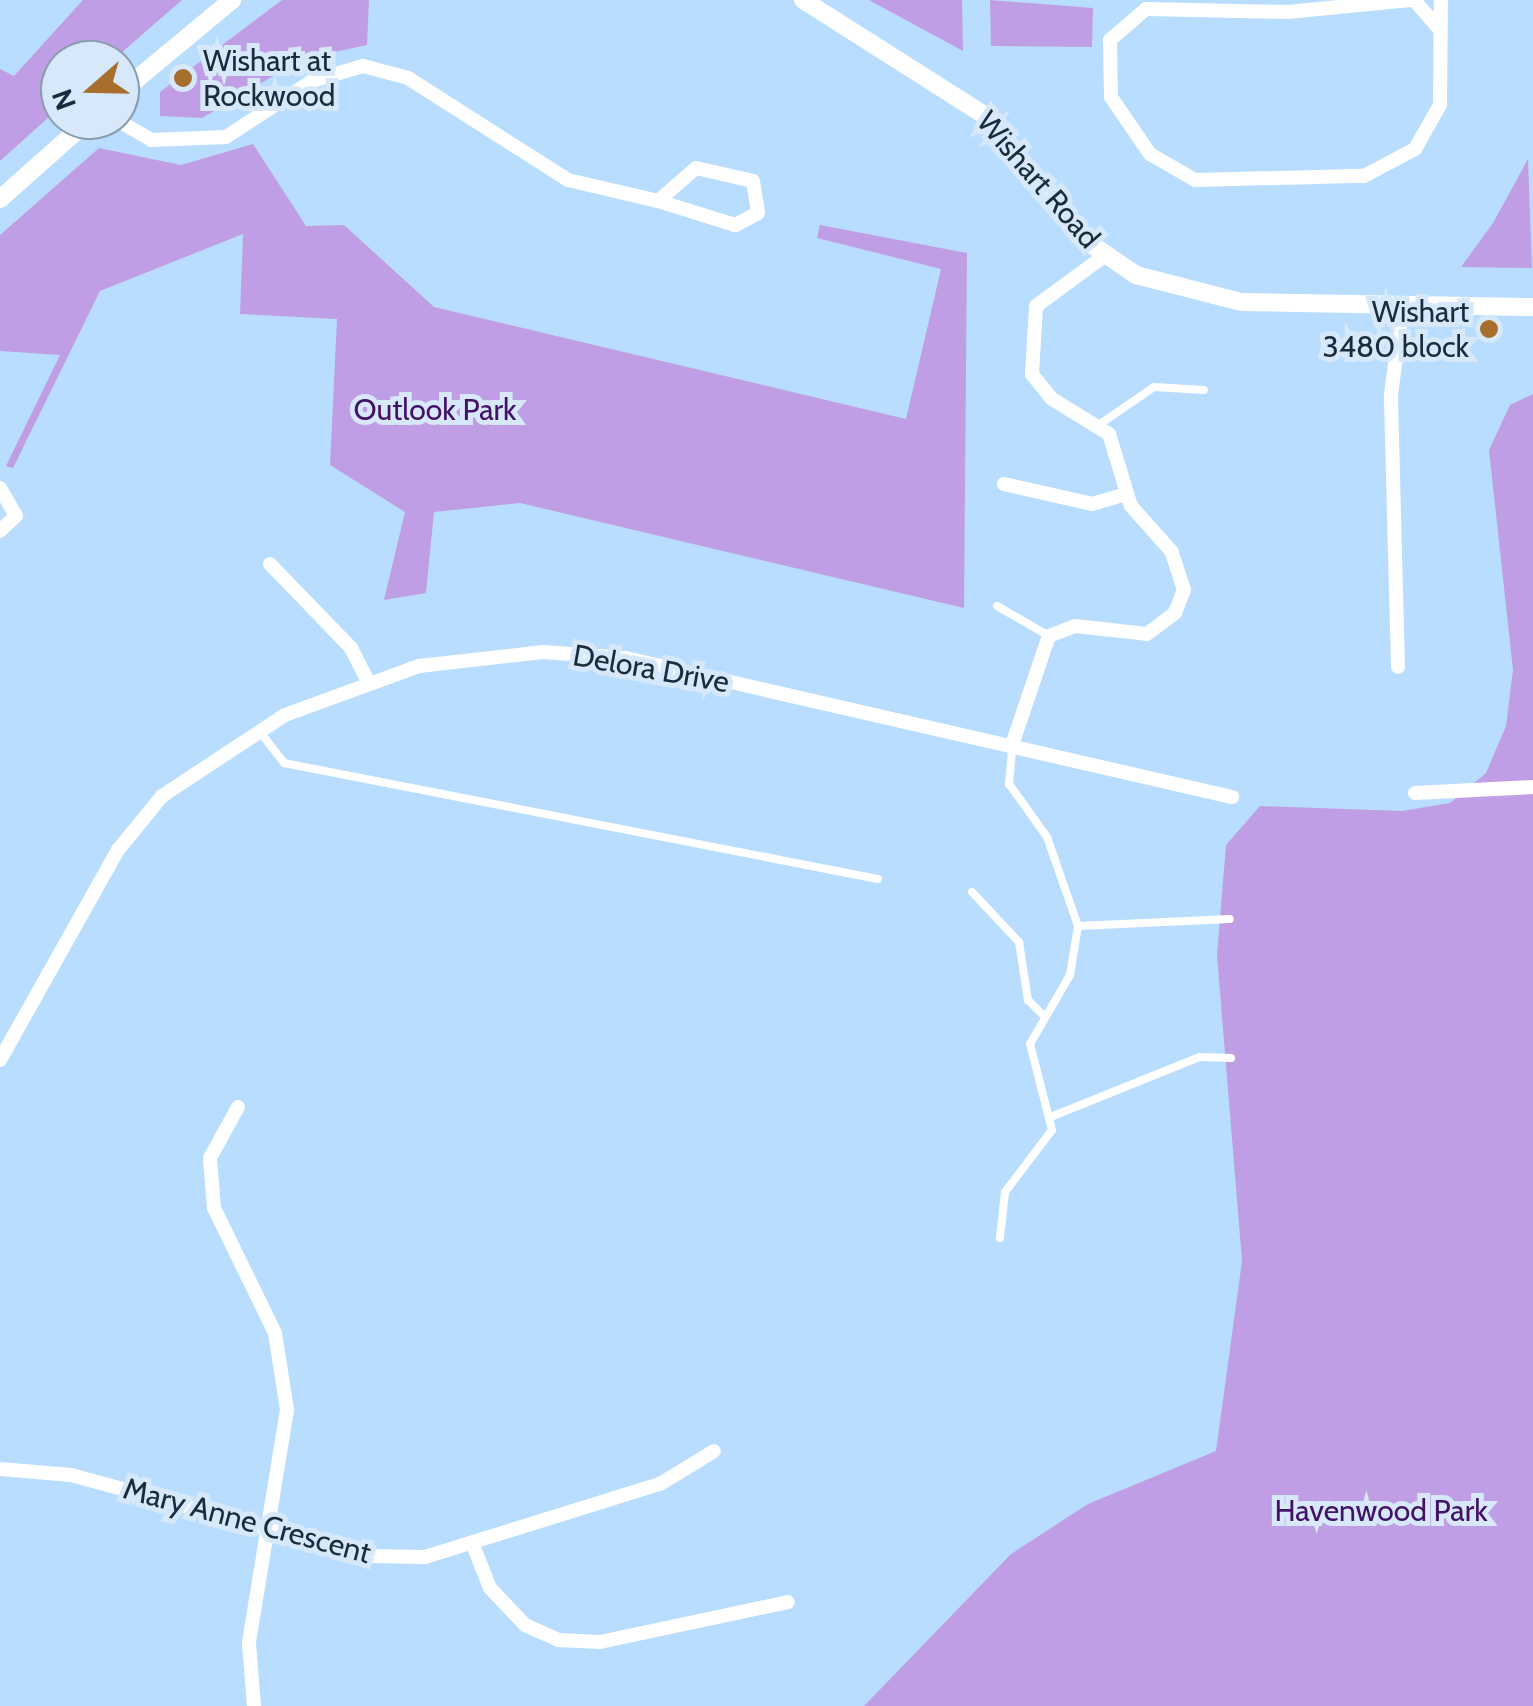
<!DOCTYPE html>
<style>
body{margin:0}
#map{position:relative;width:1533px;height:1706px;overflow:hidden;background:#b8ddff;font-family:Cabin,sans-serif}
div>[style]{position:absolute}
.green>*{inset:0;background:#c09ee5}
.service>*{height:8px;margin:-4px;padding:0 4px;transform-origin:4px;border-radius:4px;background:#fff}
.minor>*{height:14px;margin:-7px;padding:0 7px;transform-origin:7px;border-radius:7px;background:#fff}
.tertiary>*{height:18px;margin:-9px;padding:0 9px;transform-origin:9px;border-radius:9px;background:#fff}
.dots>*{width:28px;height:28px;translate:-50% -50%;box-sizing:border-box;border:5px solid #d6e8f9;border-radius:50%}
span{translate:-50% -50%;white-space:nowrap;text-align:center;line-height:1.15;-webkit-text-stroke:10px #d6e8f9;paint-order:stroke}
.poi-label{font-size:30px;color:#192c3c}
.left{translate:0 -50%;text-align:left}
.right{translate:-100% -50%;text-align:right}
.street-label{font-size:30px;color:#192c3c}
.park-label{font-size:30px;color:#441169}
.north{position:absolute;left:40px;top:40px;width:100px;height:100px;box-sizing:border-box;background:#d6e8f9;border:2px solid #8a9dad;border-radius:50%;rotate:250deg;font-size:28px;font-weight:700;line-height:40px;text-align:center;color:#192c3c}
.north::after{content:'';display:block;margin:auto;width:35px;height:45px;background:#a86e2d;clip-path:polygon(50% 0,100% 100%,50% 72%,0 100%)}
</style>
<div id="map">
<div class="green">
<div style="clip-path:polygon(83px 0,182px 0,113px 60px,60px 60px,60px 107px,0 161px,0 69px,14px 76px)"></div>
<div style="clip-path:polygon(282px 0,369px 0,367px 45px,302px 59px,202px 118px,160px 116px,160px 92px)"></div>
<div style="clip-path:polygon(869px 0,962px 0,963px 51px)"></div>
<div style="clip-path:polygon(990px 0,1093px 8px,1092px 47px,991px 46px)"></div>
<div style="clip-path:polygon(253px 144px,306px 226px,344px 225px,434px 307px,906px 419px,941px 269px,817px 238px,820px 225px,967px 253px,964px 608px,520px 503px,434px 512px,426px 593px,384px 600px,405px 512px,330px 465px,337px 319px,240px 314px,243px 234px,100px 291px,13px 468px,6px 466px,60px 355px,0 351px,0 235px,99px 148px,181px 165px)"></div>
<div style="clip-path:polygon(1528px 159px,1532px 268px,1461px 267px,1493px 223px)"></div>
<div style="clip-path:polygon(1533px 394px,1533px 1706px,864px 1706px,1011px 1554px,1088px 1504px,1216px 1451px,1242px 1261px,1217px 955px,1226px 845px,1260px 806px,1402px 811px,1450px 803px,1486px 773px,1506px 726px,1513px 670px,1489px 450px,1510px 405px)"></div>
</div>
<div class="service">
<div style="left:1100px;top:424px;width:65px;rotate:-34.4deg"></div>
<div style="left:1154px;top:387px;width:50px;rotate:3.4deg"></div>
<div style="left:997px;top:606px;width:60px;rotate:30deg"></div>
<div style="left:260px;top:732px;width:39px;rotate:52deg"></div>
<div style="left:284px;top:763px;width:605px;rotate:11.05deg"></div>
<div style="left:972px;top:892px;width:69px;rotate:46.8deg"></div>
<div style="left:1019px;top:942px;width:59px;rotate:81.2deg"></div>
<div style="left:1028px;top:1000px;width:20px;rotate:45deg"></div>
<div style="left:1078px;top:926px;width:152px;rotate:-2.6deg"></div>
<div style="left:1053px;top:1116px;width:158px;rotate:-21.9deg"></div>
<div style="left:1200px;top:1057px;width:31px;rotate:2deg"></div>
<div style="left:1000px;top:1238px;width:46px;rotate:-83.8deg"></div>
<div style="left:1005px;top:1192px;width:78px;rotate:-52.8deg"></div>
<div style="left:1052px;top:1130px;width:89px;rotate:-104.3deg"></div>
<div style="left:1030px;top:1044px;width:80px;rotate:-59.9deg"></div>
<div style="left:1070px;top:975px;width:50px;rotate:-80.7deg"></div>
<div style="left:1078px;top:926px;width:94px;rotate:-109.2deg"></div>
<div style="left:1047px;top:837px;width:65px;rotate:-125.6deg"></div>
<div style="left:1009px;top:784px;width:37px;rotate:-85deg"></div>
</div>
<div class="minor">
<div style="left:1410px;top:0;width:123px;rotate:174.4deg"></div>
<div style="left:1288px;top:12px;width:142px;rotate:-178.8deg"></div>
<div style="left:1146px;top:9px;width:48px;rotate:139.3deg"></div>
<div style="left:1110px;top:40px;width:57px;rotate:89deg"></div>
<div style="left:1111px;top:97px;width:69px;rotate:55.6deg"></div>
<div style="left:1150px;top:154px;width:52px;rotate:30deg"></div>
<div style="left:1195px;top:180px;width:169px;rotate:-1.4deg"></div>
<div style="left:1364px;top:176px;width:58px;rotate:-27.9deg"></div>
<div style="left:1415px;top:149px;width:51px;rotate:-60.4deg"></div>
<div style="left:1440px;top:105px;width:105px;rotate:-89.5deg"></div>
<div style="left:1414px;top:0;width:37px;rotate:49deg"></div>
<div style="left:117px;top:120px;width:39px;rotate:30deg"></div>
<div style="left:151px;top:140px;width:75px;rotate:-2.3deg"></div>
<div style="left:226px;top:137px;width:103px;rotate:-33.1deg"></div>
<div style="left:312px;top:81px;width:53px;rotate:-16.4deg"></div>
<div style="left:363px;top:66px;width:47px;rotate:14.9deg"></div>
<div style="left:408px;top:78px;width:190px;rotate:32.5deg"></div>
<div style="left:568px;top:180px;width:92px;rotate:13.1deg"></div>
<div style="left:696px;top:168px;width:58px;rotate:12.8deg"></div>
<div style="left:753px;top:181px;width:32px;rotate:81deg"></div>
<div style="left:758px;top:213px;width:26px;rotate:152deg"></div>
<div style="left:735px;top:225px;width:81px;rotate:-162.7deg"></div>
<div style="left:658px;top:201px;width:50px;rotate:-41deg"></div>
<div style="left:1004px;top:484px;width:90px;rotate:12.8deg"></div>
<div style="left:1092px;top:504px;width:35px;rotate:-16deg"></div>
<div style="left:0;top:488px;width:32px;rotate:60deg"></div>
<div style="left:16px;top:516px;width:22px;rotate:137deg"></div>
<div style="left:270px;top:564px;width:117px;rotate:46deg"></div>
<div style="left:351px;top:648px;width:36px;rotate:63deg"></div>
<div style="left:1398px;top:667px;width:272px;rotate:-91.5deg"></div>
<div style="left:1391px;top:395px;width:92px;rotate:-82.5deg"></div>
<div style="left:1012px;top:745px;width:115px;rotate:-71.3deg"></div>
<div style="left:1049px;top:636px;width:28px;rotate:-21deg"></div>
<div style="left:1075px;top:626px;width:72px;rotate:6.3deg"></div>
<div style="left:1147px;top:634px;width:35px;rotate:-37deg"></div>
<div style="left:1175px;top:613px;width:25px;rotate:-69deg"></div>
<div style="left:1184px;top:590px;width:40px;rotate:-108deg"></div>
<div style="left:1172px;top:552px;width:62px;rotate:-131.7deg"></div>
<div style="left:1131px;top:506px;width:75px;rotate:-107deg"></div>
<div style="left:1109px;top:434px;width:67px;rotate:-148.4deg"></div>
<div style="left:1052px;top:399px;width:32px;rotate:-129deg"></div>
<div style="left:1032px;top:374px;width:68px;rotate:-86.6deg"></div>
<div style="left:1036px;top:306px;width:84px;rotate:-36.3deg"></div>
<div style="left:1415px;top:793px;width:118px;rotate:-2.9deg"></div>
<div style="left:0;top:1060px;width:241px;rotate:-60.7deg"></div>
<div style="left:118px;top:850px;width:70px;rotate:-50.8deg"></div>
<div style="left:162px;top:796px;width:147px;rotate:-33.4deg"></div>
<div style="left:285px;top:715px;width:143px;rotate:-20.1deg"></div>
<div style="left:419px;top:666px;width:125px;rotate:-6.4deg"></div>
<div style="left:543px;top:652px;width:83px;rotate:4.1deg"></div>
<div style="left:626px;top:658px;width:622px;rotate:12.92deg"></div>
<div style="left:238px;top:1107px;width:58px;rotate:118.8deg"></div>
<div style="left:210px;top:1158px;width:50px;rotate:85.4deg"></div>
<div style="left:214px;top:1208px;width:139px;rotate:64deg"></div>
<div style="left:275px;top:1333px;width:78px;rotate:81.1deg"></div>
<div style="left:287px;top:1410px;width:236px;rotate:99.3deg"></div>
<div style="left:249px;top:1643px;width:63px;rotate:85.5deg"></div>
<div style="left:0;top:1469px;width:71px;rotate:4.8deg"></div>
<div style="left:71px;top:1475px;width:309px;rotate:15.2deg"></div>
<div style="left:369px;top:1556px;width:56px;rotate:1deg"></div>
<div style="left:425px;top:1557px;width:246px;rotate:-17.3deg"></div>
<div style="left:660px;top:1484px;width:63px;rotate:-31.4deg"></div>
<div style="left:473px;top:1545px;width:46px;rotate:68.4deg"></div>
<div style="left:490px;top:1588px;width:51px;rotate:46.6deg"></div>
<div style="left:525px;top:1625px;width:36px;rotate:24deg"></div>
<div style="left:558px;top:1640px;width:42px;rotate:2.7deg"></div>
<div style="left:600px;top:1642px;width:192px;rotate:-12deg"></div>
</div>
<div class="tertiary">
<div style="left:803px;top:0;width:220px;rotate:32.4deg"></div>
<div style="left:989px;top:118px;width:148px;rotate:52.7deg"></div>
<div style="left:1079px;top:236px;width:69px;rotate:34.4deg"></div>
<div style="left:1136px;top:275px;width:108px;rotate:14.4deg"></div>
<div style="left:1241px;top:302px;width:292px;rotate:1deg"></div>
<div style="left:120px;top:93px;width:146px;rotate:-39.7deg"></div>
<div style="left:0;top:199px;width:119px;rotate:-41.6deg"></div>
</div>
<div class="dots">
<div style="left:183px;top:78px;background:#a86e2d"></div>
<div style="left:1489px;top:329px;background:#a86e2d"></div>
</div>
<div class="poi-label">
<span class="left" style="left:203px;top:78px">Wishart at<br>Rockwood</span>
<span class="right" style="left:1469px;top:329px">Wishart<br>3480 block</span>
</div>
<div class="street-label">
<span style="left:1038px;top:180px;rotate:49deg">Wishart Road</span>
<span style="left:651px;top:669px;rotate:10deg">Delora Drive</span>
<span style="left:247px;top:1521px;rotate:15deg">Mary Anne Crescent</span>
</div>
<div class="park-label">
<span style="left:435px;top:410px">Outlook Park</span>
<span style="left:1381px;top:1511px">Havenwood Park</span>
</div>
<div class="north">N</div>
</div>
